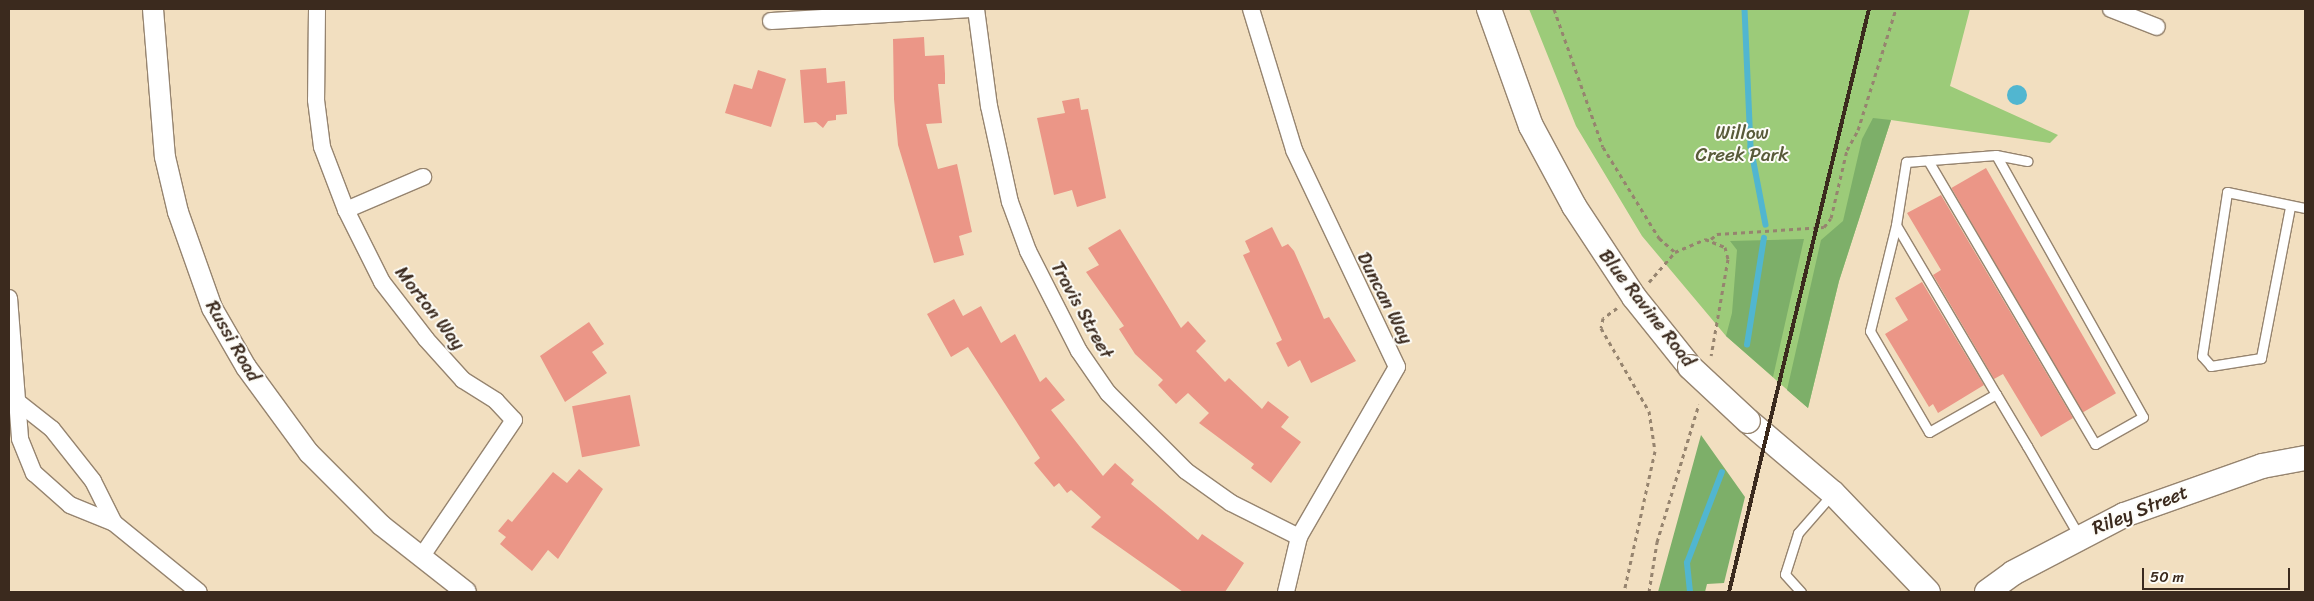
<!DOCTYPE html>
<style>
body{margin:0}
#map{position:relative;width:2314px;height:601px;overflow:hidden;background:#f2dfc0;font-family:Sriracha,sans-serif}
div>[style]{position:absolute}
.green>*{inset:0;background:#9ccb79}
.forest>*{inset:0;background:#7daf69}
.water>*{inset:0;background:#51b6d0}
.round{border-radius:50%}
.stream>*{height:5.5px;margin:-2.75px;padding:0 2.75px;transform-origin:2.75px;border-radius:2.75px;background:#51b6d0}
.building>*{inset:0;background:#eb9687;transform-origin:0 0}
.path>*{height:3px;margin-top:-1.5px;transform-origin:0;background:repeating-linear-gradient(90deg,#96846f 0 4px,transparent 0 8px)}
.roads{filter:drop-shadow(1px 0 #96846f) drop-shadow(-1px 0 #96846f) drop-shadow(0 1px #96846f) drop-shadow(0 -1px #96846f)}
.service>*{height:9px;margin:-4.5px;padding:0 4.5px;transform-origin:4.5px;border-radius:4.5px;background:#fff}
.minor>*{height:16px;margin:-8px;padding:0 8px;transform-origin:8px;border-radius:8px;background:#fff}
.tertiary>*{height:20px;margin:-10px;padding:0 10px;transform-origin:10px;border-radius:10px;background:#fff}
.secondary>*{height:24px;margin:-12px;padding:0 12px;transform-origin:12px;border-radius:12px;background:#fff}
.rail>*{height:4px;margin:-2px;padding:0 2px;transform-origin:2px;border-radius:2px;background:#3b2a1e}
.bridges{filter:drop-shadow(1px 0 #96846f) drop-shadow(-1px 0 #96846f) drop-shadow(0 1px #96846f) drop-shadow(0 -1px #96846f)}
.secondary-bridge>*{height:24px;margin:-12px;padding:0 12px;transform-origin:12px;border-radius:12px;background:#fff}
span{translate:-50% -50%;white-space:nowrap;text-align:center;line-height:1.15;-webkit-text-stroke:4px #fdfcf7;paint-order:stroke}
.park-label{font-size:19px;color:#585a39}
.street-label{font-size:19px;color:#3b2a1e}
.frame{position:absolute;inset:0;border:10px solid #3b2a1e;pointer-events:none}
.scale{position:absolute;left:2142px;top:568px;width:148px;height:22px;box-sizing:border-box;border:2px solid #3b2a1e;border-top:0;padding-left:6px;font-size:15px;line-height:18px;white-space:nowrap;color:#3b2a1e;-webkit-text-stroke:4px #fdfcf7;paint-order:stroke}
</style>
<div id="map">
<div class="green">
<div style="clip-path:polygon(1529px 9px,1970px 9px,1950px 86px,2058px 135px,2050px 143px,1891px 120px,1839px 281px,1808px 408px,1726px 336px,1642px 236px,1576px 126px)"></div>
</div>
<div class="forest">
<div style="clip-path:polygon(1873px 118px,1891px 120px,1839px 281px,1808px 408px,1787px 390px,1821px 240px,1843px 221px,1862px 139px)"></div>
<div style="clip-path:polygon(1804px 239px,1773px 377px,1726px 336px,1732px 313px,1737px 250px,1730px 241px)"></div>
<div style="clip-path:polygon(1701px 435px,1745px 497px,1724px 583px,1707px 584px,1705px 592px,1658px 592px)"></div>
</div>
<div class="water">
<div class="round" style="left:2007px;top:85px;width:20px;height:20px"></div>
</div>
<div class="stream">
<div style="left:1745px;top:9px;width:138px;rotate:87.5deg"></div>
<div style="left:1751px;top:147px;width:79px;rotate:79.1deg"></div>
<div style="left:1747px;top:345px;width:108px;rotate:-81deg"></div>
<div style="left:1690px;top:592px;width:29px;rotate:-96deg"></div>
<div style="left:1687px;top:563px;width:97px;rotate:-69deg"></div>
</div>
<div class="building">
<div style="clip-path:polygon(924px 37px,925px 56px,944px 55px,945px 74px,945px 84px,938px 84px,942px 123px,926px 124px,938px 169px,957px 164px,972px 232px,959px 236px,964px 255px,934px 263px,898px 145px,894px 99px,893px 39px)"></div>
<div style="clip-path:polygon(826px 68px,827px 83px,845px 81px,847px 114px,836px 115px,836px 120px,828px 121px,823px 128px,816px 122px,804px 123px,800px 70px)"></div>
<div style="clip-path:polygon(758px 70px,786px 79px,771px 127px,725px 113px,734px 84px,752px 89px)"></div>
<div style="clip-path:polygon(1079px 98px,1081px 110px,1088px 109px,1106px 198px,1077px 207px,1072px 190px,1054px 195px,1037px 118px,1065px 113px,1062px 101px)"></div>
<div style="left:1986px;top:168px;width:260px;height:40px;rotate:60deg"></div>
<div style="clip-path:polygon(1941px 195px,2073px 418px,2041px 437px,2003px 374px,1994px 379px,1933px 275px,1941px 270px,1907px 213px)"></div>
<div style="clip-path:polygon(1272px 227px,1282px 247px,1288px 244px,1294px 251px,1324px 319px,1329px 317px,1356px 361px,1311px 383px,1300px 360px,1288px 367px,1276px 343px,1282px 340px,1243px 255px,1250px 252px,1245px 241px)"></div>
<div style="clip-path:polygon(1120px 229px,1181px 328px,1188px 321px,1206px 341px,1196px 351px,1225px 382px,1229px 378px,1262px 409px,1268px 401px,1289px 417px,1281px 427px,1301px 442px,1271px 483px,1251px 468px,1254px 464px,1199px 423px,1209px 413px,1188px 393px,1176px 404px,1158px 385px,1163px 380px,1135px 354px,1119px 329px,1124px 326px,1086px 272px,1099px 265px,1088px 248px)"></div>
<div style="clip-path:polygon(1922px 282px,1984px 385px,1938px 413px,1933px 404px,1929px 407px,1885px 334px,1908px 320px,1895px 298px)"></div>
<div style="clip-path:polygon(954px 299px,963px 316px,981px 306px,1001px 343px,1015px 334px,1040px 382px,1046px 377px,1065px 400px,1051px 410px,1103px 476px,1115px 463px,1134px 480px,1131px 484px,1198px 540px,1202px 534px,1244px 563px,1225px 592px,1183px 592px,1091px 527px,1101px 517px,1071px 490px,1067px 493px,1059px 483px,1054px 487px,1034px 463px,1040px 458px,968px 347px,951px 357px,927px 314px)"></div>
<div style="clip-path:polygon(589px 322px,604px 344px,592px 352px,607px 373px,565px 402px,540px 356px)"></div>
<div style="left:630px;top:395px;width:52px;height:59px;rotate:79deg"></div>
<div style="clip-path:polygon(579px 469px,603px 489px,558px 559px,548px 550px,532px 571px,500px 544px,506px 537px,498px 531px,508px 519px,512px 522px,553px 472px,567px 483px)"></div>
</div>
<div class="path">
<div style="left:1554px;top:9px;width:146px;rotate:70.5deg"></div>
<div style="left:1603px;top:147px;width:107px;rotate:58.4deg"></div>
<div style="left:1659px;top:238px;width:21px;rotate:41deg"></div>
<div style="left:1675px;top:252px;width:33px;rotate:-23deg"></div>
<div style="left:1705px;top:239px;width:22px;rotate:22deg"></div>
<div style="left:1725px;top:247px;width:12px;rotate:76deg"></div>
<div style="left:1728px;top:259px;width:98px;rotate:99.9deg"></div>
<div style="left:1711px;top:239px;width:8px;rotate:-40deg"></div>
<div style="left:1717px;top:234px;width:107px;rotate:-3.7deg"></div>
<div style="left:1824px;top:227px;width:11px;rotate:-52deg"></div>
<div style="left:1831px;top:218px;width:70px;rotate:-76.8deg"></div>
<div style="left:1847px;top:150px;width:23px;rotate:-61deg"></div>
<div style="left:1858px;top:130px;width:127px;rotate:-72.6deg"></div>
<div style="left:1649px;top:282px;width:40px;rotate:-49deg"></div>
<div style="left:1617px;top:308px;width:17px;rotate:144deg"></div>
<div style="left:1603px;top:318px;width:10px;rotate:101deg"></div>
<div style="left:1601px;top:328px;width:96px;rotate:60deg"></div>
<div style="left:1649px;top:411px;width:40px;rotate:81.5deg"></div>
<div style="left:1655px;top:451px;width:144px;rotate:102.4deg"></div>
<div style="left:1649px;top:592px;width:51px;rotate:-80.9deg"></div>
<div style="left:1657px;top:542px;width:144px;rotate:-73.1deg"></div>
</div>
<div class="roads">
<div class="service">
<div style="left:1996px;top:155px;width:32px;rotate:11deg"></div>
<div style="left:2290px;top:207px;width:154px;rotate:100.9deg"></div>
<div style="left:2261px;top:358px;width:51px;rotate:170.9deg"></div>
<div style="left:2211px;top:366px;width:13px;rotate:-132deg"></div>
<div style="left:2202px;top:356px;width:166px;rotate:-81.3deg"></div>
<div style="left:2227px;top:192px;width:80px;rotate:11.6deg"></div>
<div style="left:1896px;top:225px;width:64px;rotate:-81deg"></div>
<div style="left:1906px;top:162px;width:90px;rotate:-4.4deg"></div>
<div style="left:1996px;top:155px;width:300px;rotate:60.7deg"></div>
<div style="left:2143px;top:417px;width:55px;rotate:150.6deg"></div>
<div style="left:2095px;top:444px;width:329px;rotate:-120.5deg"></div>
<div style="left:1996px;top:394px;width:77px;rotate:150.4deg"></div>
<div style="left:1929px;top:432px;width:117px;rotate:-120.3deg"></div>
<div style="left:1870px;top:331px;width:109px;rotate:-76.2deg"></div>
<div style="left:1896px;top:225px;width:196px;rotate:59.4deg"></div>
<div style="left:1996px;top:394px;width:61px;rotate:59.2deg"></div>
<div style="left:2027px;top:446px;width:104px;rotate:60deg"></div>
<div style="left:1801px;top:592px;width:24px;rotate:-132deg"></div>
<div style="left:1785px;top:574px;width:43px;rotate:-72.4deg"></div>
<div style="left:1798px;top:533px;width:53px;rotate:-48.8deg"></div>
</div>
<div class="minor">
<div style="left:317px;top:9px;width:91px;rotate:90.6deg"></div>
<div style="left:316px;top:100px;width:47px;rotate:82.7deg"></div>
<div style="left:322px;top:147px;width:67px;rotate:69.1deg"></div>
<div style="left:346px;top:210px;width:80px;rotate:63.4deg"></div>
<div style="left:382px;top:282px;width:72px;rotate:52.3deg"></div>
<div style="left:426px;top:339px;width:55px;rotate:47.9deg"></div>
<div style="left:463px;top:380px;width:39px;rotate:32deg"></div>
<div style="left:496px;top:401px;width:26px;rotate:47deg"></div>
<div style="left:514px;top:420px;width:164px;rotate:124.1deg"></div>
<div style="left:976px;top:9px;width:98px;rotate:82.4deg"></div>
<div style="left:989px;top:106px;width:98px;rotate:77.7deg"></div>
<div style="left:1010px;top:202px;width:52px;rotate:69.8deg"></div>
<div style="left:1028px;top:251px;width:112px;rotate:63deg"></div>
<div style="left:1079px;top:351px;width:51px;rotate:55.4deg"></div>
<div style="left:1108px;top:393px;width:110px;rotate:45deg"></div>
<div style="left:1186px;top:471px;width:55px;rotate:35.4deg"></div>
<div style="left:1231px;top:503px;width:76px;rotate:26.6deg"></div>
<div style="left:1251px;top:9px;width:147px;rotate:73deg"></div>
<div style="left:1294px;top:150px;width:240px;rotate:64.6deg"></div>
<div style="left:1397px;top:367px;width:196px;rotate:120deg"></div>
<div style="left:1299px;top:537px;width:57px;rotate:103.3deg"></div>
<div style="left:2111px;top:9px;width:49px;rotate:21.4deg"></div>
<div style="left:771px;top:21px;width:205px;rotate:-3.4deg"></div>
<div style="left:346px;top:210px;width:84px;rotate:-23.2deg"></div>
<div style="left:9px;top:298px;width:141px;rotate:85.5deg"></div>
<div style="left:20px;top:439px;width:37px;rotate:68deg"></div>
<div style="left:34px;top:473px;width:48px;rotate:41.6deg"></div>
<div style="left:70px;top:505px;width:48px;rotate:22.2deg"></div>
<div style="left:114px;top:523px;width:109px;rotate:39.1deg"></div>
<div style="left:19px;top:403px;width:42px;rotate:38.2deg"></div>
<div style="left:52px;top:429px;width:66px;rotate:51.7deg"></div>
<div style="left:93px;top:481px;width:47px;rotate:63.4deg"></div>
</div>
<div class="tertiary">
<div style="left:153px;top:9px;width:148px;rotate:85.4deg"></div>
<div style="left:165px;top:157px;width:57px;rotate:76.7deg"></div>
<div style="left:178px;top:212px;width:102px;rotate:70.5deg"></div>
<div style="left:212px;top:308px;width:68px;rotate:60deg"></div>
<div style="left:246px;top:367px;width:107px;rotate:53.8deg"></div>
<div style="left:309px;top:453px;width:102px;rotate:45deg"></div>
<div style="left:381px;top:525px;width:108px;rotate:38.2deg"></div>
</div>
<div class="secondary">
<div style="left:1489px;top:9px;width:124px;rotate:70.3deg"></div>
<div style="left:1531px;top:126px;width:91px;rotate:61.7deg"></div>
<div style="left:1574px;top:206px;width:109px;rotate:56.6deg"></div>
<div style="left:1634px;top:297px;width:90px;rotate:51.3deg"></div>
<div style="left:1748px;top:421px;width:111px;rotate:40.3deg"></div>
<div style="left:1833px;top:493px;width:137px;rotate:46.2deg"></div>
<div style="left:1987px;top:592px;width:32px;rotate:-36deg"></div>
<div style="left:2013px;top:573px;width:125px;rotate:-27.6deg"></div>
<div style="left:2124px;top:515px;width:146px;rotate:-19.5deg"></div>
<div style="left:2262px;top:466px;width:44px;rotate:-10.5deg"></div>
</div>
</div>
<div class="rail">
<div style="left:1729px;top:592px;width:600px;rotate:-76.5deg"></div>
</div>
<div class="bridges">
<div class="secondary-bridge">
<div style="left:1690px;top:367px;width:79px;rotate:43deg"></div>
</div>
</div>
<div class="park-label">
<span style="left:1742px;top:144px">Willow<br>Creek Park</span>
</div>
<div class="street-label">
<span style="left:1385px;top:298px;rotate:63deg">Duncan Way</span>
<span style="left:430px;top:308px;rotate:52deg">Morton Way</span>
<span style="left:1647px;top:308px;rotate:52deg">Blue Ravine Road</span>
<span style="left:1082px;top:310px;rotate:61deg">Travis Street</span>
<span style="left:233px;top:341px;rotate:60deg">Russi Road</span>
<span style="left:2140px;top:510px;rotate:-22deg">Riley Street</span>
</div>
<div class="frame"></div>
<div class="scale">50 m</div>
</div>
